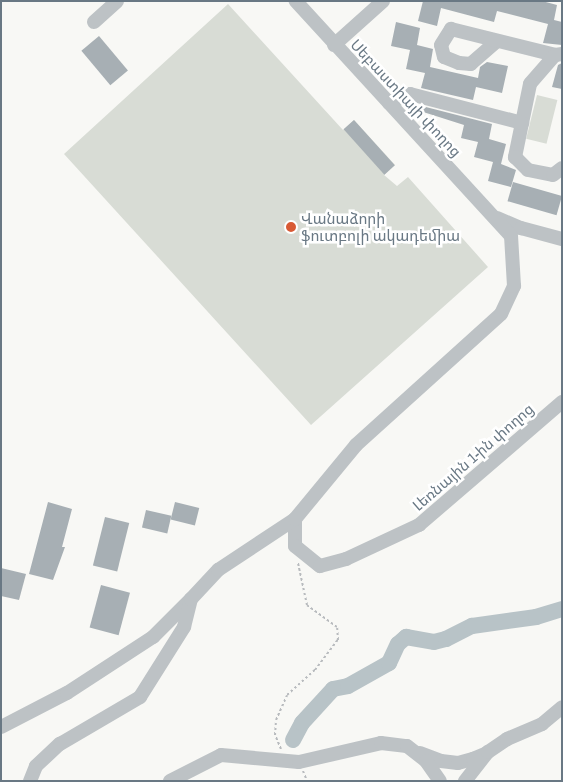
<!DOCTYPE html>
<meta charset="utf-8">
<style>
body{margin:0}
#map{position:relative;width:563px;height:782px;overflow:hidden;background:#f8f8f5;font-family:"Archivo Narrow","Noto Sans Armenian",sans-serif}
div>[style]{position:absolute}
.green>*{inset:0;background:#d8dcd5;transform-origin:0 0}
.river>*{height:16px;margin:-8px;padding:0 8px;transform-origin:8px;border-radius:8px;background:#b8c3c7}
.building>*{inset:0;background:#a7afb4;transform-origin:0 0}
.path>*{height:2px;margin-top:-1px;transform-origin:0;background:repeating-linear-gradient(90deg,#b8bbbe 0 2.5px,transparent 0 5px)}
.minor>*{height:14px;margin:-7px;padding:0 7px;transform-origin:7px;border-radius:7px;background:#bdc2c5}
.dots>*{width:14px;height:14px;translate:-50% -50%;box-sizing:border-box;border:2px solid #fff;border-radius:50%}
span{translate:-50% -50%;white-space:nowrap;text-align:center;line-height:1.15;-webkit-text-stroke:5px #fff;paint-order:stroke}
.street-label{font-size:15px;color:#697884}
.poi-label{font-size:15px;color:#697884}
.left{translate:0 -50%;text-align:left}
.frame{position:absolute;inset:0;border:2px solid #697884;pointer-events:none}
</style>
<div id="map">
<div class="green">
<div style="clip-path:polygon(228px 4px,343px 130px,354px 120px,395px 165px,384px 175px,397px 186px,408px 177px,488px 267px,311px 425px,64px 154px)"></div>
<div style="left:537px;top:95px;width:21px;height:45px;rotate:14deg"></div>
</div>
<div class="river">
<div style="left:293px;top:740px;width:19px;rotate:-62deg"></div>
<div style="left:302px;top:723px;width:46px;rotate:-47.6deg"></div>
<div style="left:333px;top:689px;width:15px;rotate:-11deg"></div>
<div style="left:348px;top:686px;width:47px;rotate:-29.3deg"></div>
<div style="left:389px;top:663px;width:21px;rotate:-65deg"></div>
<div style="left:398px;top:644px;width:11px;rotate:-41deg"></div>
<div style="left:406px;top:637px;width:28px;rotate:10deg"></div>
<div style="left:434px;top:642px;width:12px;rotate:-14deg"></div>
<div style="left:446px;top:639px;width:29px;rotate:-27deg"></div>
<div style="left:472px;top:626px;width:65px;rotate:-8deg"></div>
<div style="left:536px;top:617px;width:27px;rotate:-17deg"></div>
</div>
<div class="building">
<div style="clip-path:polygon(423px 1px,542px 1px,557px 5px,554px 20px,562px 22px,562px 45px,543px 43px,548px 24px,497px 11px,494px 22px,441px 8px,437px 26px,418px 21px)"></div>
<div style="clip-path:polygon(396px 22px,420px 28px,417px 45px,433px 49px,430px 67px,478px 78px,480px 67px,487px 62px,508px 66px,502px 93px,476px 87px,473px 100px,421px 88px,425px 73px,406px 69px,410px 50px,391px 46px)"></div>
<div style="left:99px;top:36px;width:45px;height:23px;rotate:50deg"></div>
<div style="clip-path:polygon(562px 63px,562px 89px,552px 87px,558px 65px)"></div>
<div style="clip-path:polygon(418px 105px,492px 124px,489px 139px,506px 144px,501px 164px,516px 170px,511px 187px,488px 181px,493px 162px,474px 157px,478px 142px,461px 138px,464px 125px,417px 110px)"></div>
<div style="left:354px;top:120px;width:61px;height:14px;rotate:48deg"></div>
<div style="left:513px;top:182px;width:51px;height:20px;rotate:16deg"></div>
<div style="clip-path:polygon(48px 502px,72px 509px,62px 547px,65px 547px,53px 580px,29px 574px)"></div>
<div style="left:175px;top:502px;width:25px;height:18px;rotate:14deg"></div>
<div style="left:146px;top:510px;width:26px;height:18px;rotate:13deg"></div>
<div style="left:105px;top:517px;width:25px;height:50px;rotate:14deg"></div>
<div style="clip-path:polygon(1px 568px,26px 574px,19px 600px,1px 596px)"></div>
<div style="left:101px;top:585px;width:30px;height:44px;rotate:15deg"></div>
</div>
<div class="path">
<div style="left:281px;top:749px;width:15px;rotate:-113deg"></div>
<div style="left:275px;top:735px;width:15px;rotate:-86deg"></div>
<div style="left:276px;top:720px;width:27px;rotate:-66deg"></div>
<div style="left:287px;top:695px;width:38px;rotate:-42deg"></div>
<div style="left:315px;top:670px;width:38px;rotate:-53deg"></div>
<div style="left:338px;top:640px;width:13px;rotate:-94deg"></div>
<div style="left:337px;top:627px;width:37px;rotate:-144deg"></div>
<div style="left:307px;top:605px;width:43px;rotate:-102.1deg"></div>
<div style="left:303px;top:771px;width:11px;rotate:68deg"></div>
</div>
<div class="minor">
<div style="left:94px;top:22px;width:31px;rotate:-42deg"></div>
<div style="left:497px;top:41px;width:35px;rotate:139deg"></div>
<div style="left:471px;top:64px;width:12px;rotate:-175deg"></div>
<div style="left:459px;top:63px;width:16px;rotate:-158deg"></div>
<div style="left:444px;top:57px;width:12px;rotate:-104deg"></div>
<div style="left:441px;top:45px;width:19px;rotate:-58deg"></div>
<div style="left:451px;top:29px;width:107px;rotate:14deg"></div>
<div style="left:334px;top:45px;width:66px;rotate:-41.9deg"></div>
<div style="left:562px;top:54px;width:7px;rotate:172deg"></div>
<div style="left:555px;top:55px;width:38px;rotate:131deg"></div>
<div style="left:530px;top:84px;width:75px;rotate:101.6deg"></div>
<div style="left:515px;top:157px;width:18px;rotate:45deg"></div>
<div style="left:528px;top:170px;width:25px;rotate:11deg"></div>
<div style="left:553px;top:175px;width:11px;rotate:-38deg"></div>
<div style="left:389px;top:103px;width:23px;rotate:-23deg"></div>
<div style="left:410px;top:94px;width:116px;rotate:14.5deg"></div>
<div style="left:497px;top:218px;width:26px;rotate:23deg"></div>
<div style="left:521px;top:228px;width:42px;rotate:15deg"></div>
<div style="left:295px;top:519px;width:27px;rotate:90deg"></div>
<div style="left:295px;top:546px;width:32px;rotate:39deg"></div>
<div style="left:320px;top:566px;width:27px;rotate:-15deg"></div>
<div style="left:346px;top:559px;width:81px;rotate:-25deg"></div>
<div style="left:419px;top:525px;width:189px;rotate:-40.7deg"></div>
<div style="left:1px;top:727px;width:74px;rotate:-27.3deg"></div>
<div style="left:67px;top:693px;width:103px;rotate:-33.1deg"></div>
<div style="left:153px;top:637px;width:52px;rotate:-45deg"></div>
<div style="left:420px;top:753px;width:22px;rotate:21deg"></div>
<div style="left:441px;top:761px;width:17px;rotate:7deg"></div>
<div style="left:458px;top:763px;width:16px;rotate:-15deg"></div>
<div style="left:473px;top:759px;width:13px;rotate:-23deg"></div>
<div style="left:30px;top:781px;width:16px;rotate:-68deg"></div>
<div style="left:36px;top:766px;width:33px;rotate:-43deg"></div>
<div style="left:60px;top:744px;width:93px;rotate:-30.4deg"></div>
<div style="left:140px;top:697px;width:83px;rotate:-57.8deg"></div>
<div style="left:184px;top:627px;width:29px;rotate:-76deg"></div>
<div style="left:191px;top:599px;width:40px;rotate:-47deg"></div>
<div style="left:218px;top:570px;width:92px;rotate:-33.5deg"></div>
<div style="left:295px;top:519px;width:96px;rotate:-50.5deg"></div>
<div style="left:356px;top:445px;width:195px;rotate:-42.1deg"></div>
<div style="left:501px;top:314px;width:31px;rotate:-65deg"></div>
<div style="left:514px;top:286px;width:50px;rotate:-93.4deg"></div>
<div style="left:511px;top:236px;width:319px;rotate:-132.5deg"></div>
<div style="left:170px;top:781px;width:57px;rotate:-27deg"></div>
<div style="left:221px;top:755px;width:78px;rotate:5.1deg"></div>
<div style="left:299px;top:762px;width:84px;rotate:-13deg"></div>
<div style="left:381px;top:743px;width:26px;rotate:7deg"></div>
<div style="left:407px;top:746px;width:24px;rotate:38deg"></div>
<div style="left:426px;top:761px;width:24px;rotate:55deg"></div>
<div style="left:465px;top:781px;width:37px;rotate:-52deg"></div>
<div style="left:488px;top:752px;width:23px;rotate:-34deg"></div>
<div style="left:507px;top:739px;width:38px;rotate:-23deg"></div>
<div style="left:542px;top:724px;width:26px;rotate:-40deg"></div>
</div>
<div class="dots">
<div style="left:291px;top:227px;background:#d85a35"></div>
</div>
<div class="street-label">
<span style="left:406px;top:98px;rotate:47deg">Սեբաստիայի փողոց</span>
<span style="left:473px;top:457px;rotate:-41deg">Լեռնային 1-ին փողոց</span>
</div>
<div class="poi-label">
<span class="left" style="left:301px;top:227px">Վանաձորի<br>ֆուտբոլի ակադեմիա</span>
</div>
<div class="frame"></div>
</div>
